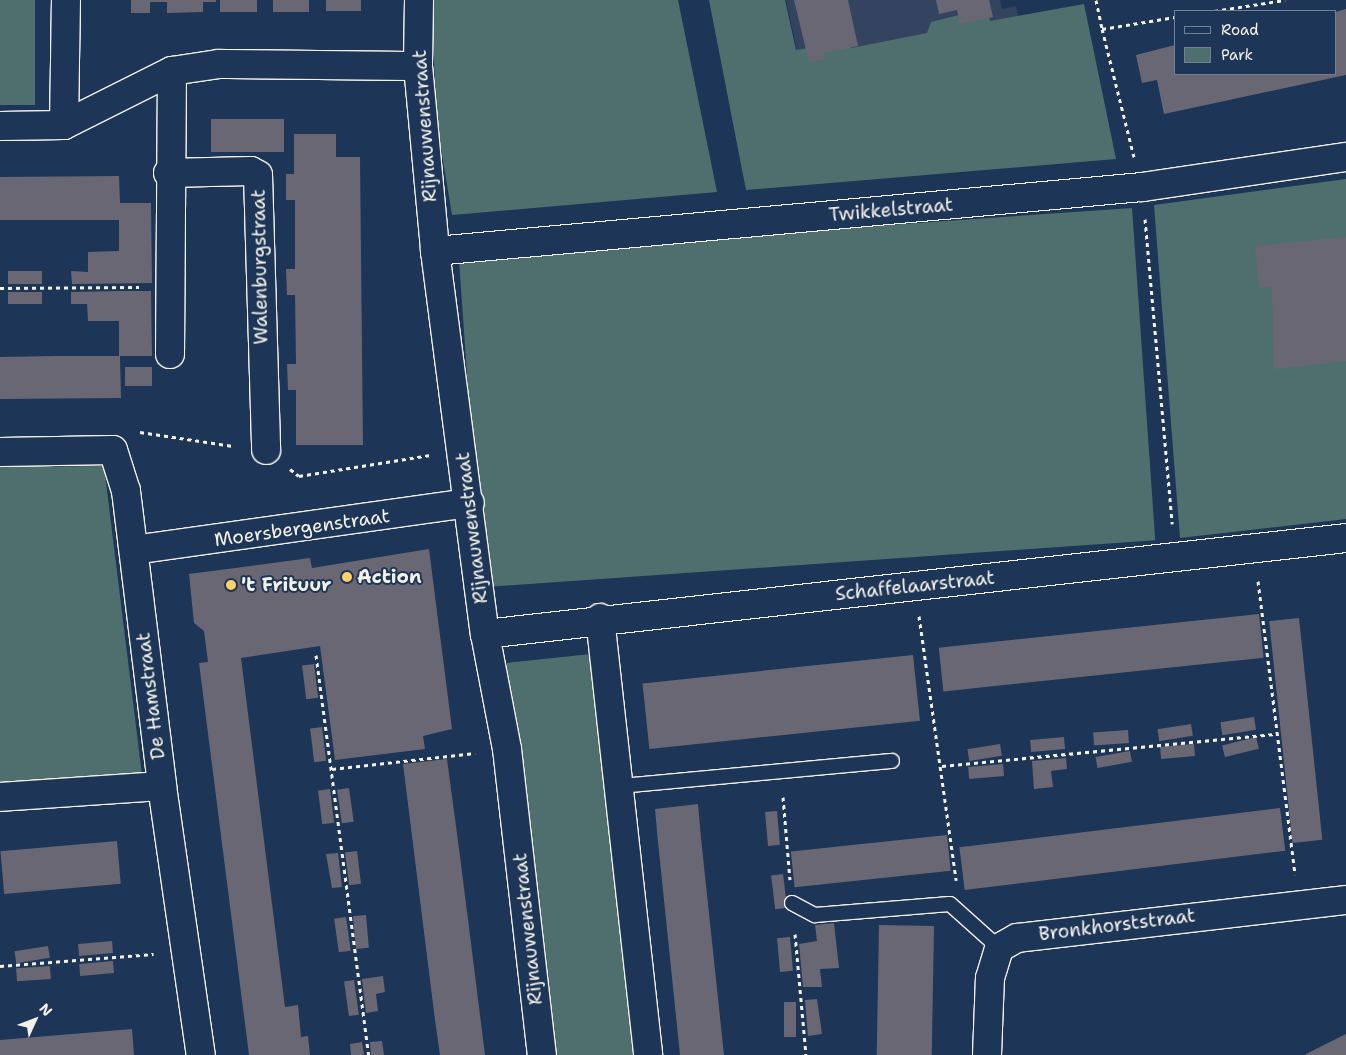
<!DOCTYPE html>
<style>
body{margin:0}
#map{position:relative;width:1346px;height:1055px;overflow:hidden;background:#1d3557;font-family:"Shantell Sans",sans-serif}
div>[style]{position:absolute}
.built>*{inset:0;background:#344460}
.green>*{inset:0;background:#4f6f6f;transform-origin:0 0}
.building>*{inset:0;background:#6a6774;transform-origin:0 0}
.path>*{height:3px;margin-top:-1.5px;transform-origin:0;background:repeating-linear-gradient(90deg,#f4f1e8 0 4px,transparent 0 8px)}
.roads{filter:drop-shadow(1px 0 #f4f1e8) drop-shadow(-1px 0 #f4f1e8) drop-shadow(0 1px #f4f1e8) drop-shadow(0 -1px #f4f1e8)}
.lane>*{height:14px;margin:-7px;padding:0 7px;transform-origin:7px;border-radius:7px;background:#1d3557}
.street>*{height:28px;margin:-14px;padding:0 14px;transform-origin:14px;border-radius:14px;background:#1d3557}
.dots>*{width:14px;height:14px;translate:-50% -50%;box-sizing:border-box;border:2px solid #1d3557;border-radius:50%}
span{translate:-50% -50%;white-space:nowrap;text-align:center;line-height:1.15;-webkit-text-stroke:4px #1d3557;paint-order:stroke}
.street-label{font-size:19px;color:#f4f1e8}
.poi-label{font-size:19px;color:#f4f1e8;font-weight:700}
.left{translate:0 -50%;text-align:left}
.legend{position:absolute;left:1174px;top:10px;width:162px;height:65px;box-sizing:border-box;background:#1d3557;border:1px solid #738091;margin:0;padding:6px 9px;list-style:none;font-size:15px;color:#f4f1e8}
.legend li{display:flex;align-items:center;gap:10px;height:25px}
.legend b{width:25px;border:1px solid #738091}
.north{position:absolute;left:10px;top:995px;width:50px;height:50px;-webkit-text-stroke:4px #1d3557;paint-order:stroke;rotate:47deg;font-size:14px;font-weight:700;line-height:20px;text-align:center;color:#f4f1e8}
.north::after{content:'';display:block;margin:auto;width:18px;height:22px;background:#f4f1e8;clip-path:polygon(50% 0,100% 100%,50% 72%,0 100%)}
</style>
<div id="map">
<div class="built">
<div style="clip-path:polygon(786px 0,1000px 0,1002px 9px,1016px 6px,1023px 39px,805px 86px)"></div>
</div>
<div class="green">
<div style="left:0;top:0;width:35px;height:105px"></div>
<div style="clip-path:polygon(431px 0,678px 0,717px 192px,452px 215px,437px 124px)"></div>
<div style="clip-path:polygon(709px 0,785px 0,796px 50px,848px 42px,851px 48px,927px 33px,931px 22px,987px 8px,990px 21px,1084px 4px,1116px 159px,746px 190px)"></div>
<div style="clip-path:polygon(1346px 179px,1346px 519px,1180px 538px,1154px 205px)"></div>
<div style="left:1132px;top:208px;width:333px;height:675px;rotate:86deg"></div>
<div style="clip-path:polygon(104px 466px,142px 775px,0 785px,0 467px)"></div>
<div style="left:591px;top:654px;width:404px;height:85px;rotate:84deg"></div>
</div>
<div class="building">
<div style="clip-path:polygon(131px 0,216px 0,216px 2px,203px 2px,203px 12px,167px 13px,167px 2px,150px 2px,150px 13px,131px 13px)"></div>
<div style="left:220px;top:0;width:37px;height:12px"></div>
<div style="left:273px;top:0;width:36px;height:12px"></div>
<div style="left:326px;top:0;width:35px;height:11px"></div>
<div style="clip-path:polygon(794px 0,848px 0,858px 46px,824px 53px,825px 59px,809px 62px)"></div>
<div style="clip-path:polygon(936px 0,989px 0,993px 17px,960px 24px,957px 10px,939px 14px)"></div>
<div style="clip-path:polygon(1346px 9px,1346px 75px,1164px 114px,1157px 80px,1142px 83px,1136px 55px,1175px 45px,1175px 74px,1335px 74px,1335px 12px)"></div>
<div style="left:284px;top:119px;width:33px;height:73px;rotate:90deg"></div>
<div style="clip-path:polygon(294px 134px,336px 134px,336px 157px,360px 157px,363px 445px,296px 445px,296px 390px,288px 390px,287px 364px,296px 364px,295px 295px,287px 295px,286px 269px,295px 269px,295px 200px,286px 200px,286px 174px,294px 174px)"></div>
<div style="clip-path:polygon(119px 176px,120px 203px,151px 203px,152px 283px,72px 284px,71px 271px,88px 272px,88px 252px,119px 251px,119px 220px,0 220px,0 177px)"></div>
<div style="clip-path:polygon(1346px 237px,1346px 361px,1274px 369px,1272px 287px,1259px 288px,1255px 246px)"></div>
<div style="left:42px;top:271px;width:13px;height:34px;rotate:90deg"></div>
<div style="clip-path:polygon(119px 291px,151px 291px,152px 356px,119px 356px,119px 321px,88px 321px,87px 304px,71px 304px,71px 292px)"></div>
<div style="left:8px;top:292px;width:34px;height:12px"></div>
<div style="clip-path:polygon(56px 356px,120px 356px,121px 398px,0 399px,0 357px)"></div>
<div style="left:125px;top:367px;width:27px;height:19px"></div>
<div style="clip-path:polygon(429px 549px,452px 729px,423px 736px,425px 749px,335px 760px,320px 646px,241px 658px,285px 1007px,298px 1005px,301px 1037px,308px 1036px,310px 1055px,249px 1055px,199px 663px,208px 662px,204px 631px,194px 623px,189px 574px,310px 558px,312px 568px)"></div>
<div style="left:1259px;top:614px;width:44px;height:322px;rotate:84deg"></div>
<div style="left:1299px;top:618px;width:223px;height:30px;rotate:84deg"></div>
<div style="left:913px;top:655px;width:66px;height:272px;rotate:84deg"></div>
<div style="left:314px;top:664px;width:34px;height:12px;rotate:83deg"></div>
<div style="left:1254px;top:717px;width:13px;height:34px;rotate:81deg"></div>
<div style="left:1191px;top:724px;width:12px;height:34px;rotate:81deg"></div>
<div style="left:322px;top:727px;width:34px;height:12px;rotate:83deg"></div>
<div style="left:1128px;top:730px;width:13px;height:35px;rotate:86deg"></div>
<div style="left:1064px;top:737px;width:12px;height:34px;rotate:85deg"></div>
<div style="left:1256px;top:737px;width:12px;height:35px;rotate:76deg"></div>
<div style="left:1000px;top:744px;width:12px;height:33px;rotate:81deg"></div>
<div style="left:1194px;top:744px;width:12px;height:34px;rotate:85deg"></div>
<div style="left:1130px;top:751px;width:11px;height:35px;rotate:80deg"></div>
<div style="clip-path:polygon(1066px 758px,1067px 769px,1051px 771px,1053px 787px,1034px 789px,1032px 761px)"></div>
<div style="clip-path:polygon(447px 759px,460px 856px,485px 1055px,440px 1055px,435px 1020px,403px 764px)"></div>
<div style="left:1003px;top:764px;width:12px;height:35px;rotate:85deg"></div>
<div style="left:349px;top:788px;width:34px;height:12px;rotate:82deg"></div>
<div style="left:330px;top:789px;width:34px;height:12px;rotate:83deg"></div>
<div style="clip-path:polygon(698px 804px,701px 838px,724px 1055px,680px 1055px,658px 842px,655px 809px)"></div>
<div style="left:1280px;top:808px;width:43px;height:323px;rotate:83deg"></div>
<div style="left:777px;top:811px;width:34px;height:12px;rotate:85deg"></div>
<div style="left:947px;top:835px;width:36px;height:157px;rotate:84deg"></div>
<div style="left:117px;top:841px;width:43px;height:117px;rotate:85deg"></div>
<div style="left:357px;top:851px;width:33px;height:12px;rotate:83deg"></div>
<div style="clip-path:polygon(338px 853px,342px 887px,332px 888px,326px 854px)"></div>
<div style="left:783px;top:874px;width:34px;height:12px;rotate:83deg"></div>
<div style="left:366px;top:915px;width:33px;height:13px;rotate:85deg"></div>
<div style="left:346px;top:917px;width:34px;height:12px;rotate:82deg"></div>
<div style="clip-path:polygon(834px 923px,839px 968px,820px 969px,822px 987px,803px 987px,799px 944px,817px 941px,815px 925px)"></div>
<div style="left:879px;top:925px;width:55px;height:130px;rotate:1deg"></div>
<div style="left:790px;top:937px;width:34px;height:13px;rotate:85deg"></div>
<div style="left:112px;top:941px;width:12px;height:34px;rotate:85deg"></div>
<div style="left:48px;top:946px;width:12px;height:34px;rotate:81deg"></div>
<div style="left:113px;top:961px;width:12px;height:34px;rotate:85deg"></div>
<div style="left:50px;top:966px;width:13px;height:34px;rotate:86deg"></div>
<div style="clip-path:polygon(383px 976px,385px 992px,376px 994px,378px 1011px,366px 1013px,362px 979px)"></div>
<div style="left:354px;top:980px;width:35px;height:10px;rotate:82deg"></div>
<div style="clip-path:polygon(817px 999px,822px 1034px,808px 1036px,805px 1000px)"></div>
<div style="left:784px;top:1002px;width:12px;height:35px"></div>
<div style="clip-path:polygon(132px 1029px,134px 1055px,0 1055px,0 1040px)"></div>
<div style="clip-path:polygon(1346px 1034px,1346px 1055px,1306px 1055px,1306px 1054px)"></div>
<div style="clip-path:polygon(382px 1041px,384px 1055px,371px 1055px,370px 1042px)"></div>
<div style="clip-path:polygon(362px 1042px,364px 1055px,351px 1055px,350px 1044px)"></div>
</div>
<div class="path">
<div style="left:1096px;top:0;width:30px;rotate:78deg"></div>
<div style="left:1214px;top:11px;width:72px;rotate:-8.8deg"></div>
<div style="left:1134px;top:157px;width:132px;rotate:-104deg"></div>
<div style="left:1102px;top:29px;width:74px;rotate:-9.3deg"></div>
<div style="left:1145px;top:219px;width:306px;rotate:84.9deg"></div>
<div style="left:0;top:288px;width:139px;rotate:-0.4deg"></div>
<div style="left:140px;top:432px;width:94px;rotate:8.6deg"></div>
<div style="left:290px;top:469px;width:11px;rotate:38deg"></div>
<div style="left:299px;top:476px;width:133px;rotate:-9.1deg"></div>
<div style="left:1258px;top:581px;width:296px;rotate:82.8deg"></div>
<div style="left:919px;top:616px;width:267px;rotate:82deg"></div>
<div style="left:316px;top:655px;width:403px;rotate:82.5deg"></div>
<div style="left:942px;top:766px;width:334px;rotate:-5.5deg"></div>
<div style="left:332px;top:769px;width:144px;rotate:-6.4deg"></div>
<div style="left:783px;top:797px;width:83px;rotate:85.2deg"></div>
<div style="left:795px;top:934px;width:121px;rotate:84.8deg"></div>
<div style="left:0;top:966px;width:154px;rotate:-4.5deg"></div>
</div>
<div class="roads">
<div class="lane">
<div style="left:621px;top:786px;width:272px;rotate:-5.3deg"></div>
<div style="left:792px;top:903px;width:26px;rotate:28deg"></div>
<div style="left:815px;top:915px;width:135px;rotate:-4.7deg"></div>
<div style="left:950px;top:904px;width:66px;rotate:41.9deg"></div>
</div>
<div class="street">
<div style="left:419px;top:0;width:66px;rotate:90.9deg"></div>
<div style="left:418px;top:66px;width:186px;rotate:84.7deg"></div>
<div style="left:435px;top:251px;width:386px;rotate:82.6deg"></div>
<div style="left:485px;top:634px;width:117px;rotate:79.2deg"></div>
<div style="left:507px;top:749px;width:308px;rotate:83.5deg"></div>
<div style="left:64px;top:125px;width:125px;rotate:-89.1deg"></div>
<div style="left:0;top:126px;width:64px;rotate:-0.9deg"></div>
<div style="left:64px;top:125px;width:121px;rotate:-26.6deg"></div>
<div style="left:172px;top:71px;width:48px;rotate:-8.5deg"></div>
<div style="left:219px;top:64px;width:199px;rotate:0.6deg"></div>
<div style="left:168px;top:173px;width:83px;rotate:-1.4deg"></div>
<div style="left:251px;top:171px;width:8px;rotate:30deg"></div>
<div style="left:258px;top:175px;width:275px;rotate:88.3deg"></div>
<div style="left:435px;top:251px;width:710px;rotate:-5.17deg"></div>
<div style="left:1142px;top:187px;width:206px;rotate:-8.4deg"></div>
<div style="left:170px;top:354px;width:283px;rotate:-89.6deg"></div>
<div style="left:0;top:452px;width:113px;rotate:-1deg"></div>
<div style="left:113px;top:450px;width:43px;rotate:72.4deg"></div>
<div style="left:126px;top:491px;width:297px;rotate:83deg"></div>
<div style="left:162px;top:786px;width:272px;rotate:81.8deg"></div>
<div style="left:134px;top:550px;width:339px;rotate:-8deg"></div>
<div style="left:600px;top:618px;width:440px;rotate:83.7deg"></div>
<div style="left:485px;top:634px;width:866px;rotate:-6.36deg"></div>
<div style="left:0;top:797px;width:162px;rotate:-3.9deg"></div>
<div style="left:987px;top:1055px;width:77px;rotate:-87.8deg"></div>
<div style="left:990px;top:978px;width:31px;rotate:-73deg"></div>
<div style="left:999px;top:948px;width:21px;rotate:-29deg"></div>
<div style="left:1017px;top:938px;width:331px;rotate:-6.6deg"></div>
</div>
</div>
<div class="dots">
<div style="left:347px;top:577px;background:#ffd166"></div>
<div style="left:231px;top:585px;background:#ffd166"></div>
</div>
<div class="street-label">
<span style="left:425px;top:126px;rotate:-94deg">Rijnauwenstraat</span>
<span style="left:891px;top:210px;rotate:-5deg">Twikkelstraat</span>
<span style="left:260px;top:267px;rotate:-91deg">Walenburgstraat</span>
<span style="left:302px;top:528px;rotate:-8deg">Moersbergenstraat</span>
<span style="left:472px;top:528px;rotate:-97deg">Rijnauwenstraat</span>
<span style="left:915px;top:586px;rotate:-6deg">Schaffelaarstraat</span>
<span style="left:151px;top:696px;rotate:-97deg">De Hamstraat</span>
<span style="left:1117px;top:925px;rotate:-7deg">Bronkhorststraat</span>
<span style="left:528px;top:929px;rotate:-96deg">Rijnauwenstraat</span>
</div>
<div class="poi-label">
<span class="left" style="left:357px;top:577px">Action</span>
<span class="left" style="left:241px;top:585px">'t Frituur</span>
</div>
<ul class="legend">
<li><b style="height:6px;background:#1d3557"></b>Road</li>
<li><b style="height:14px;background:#4f6f6f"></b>Park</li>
</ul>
<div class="north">N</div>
</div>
